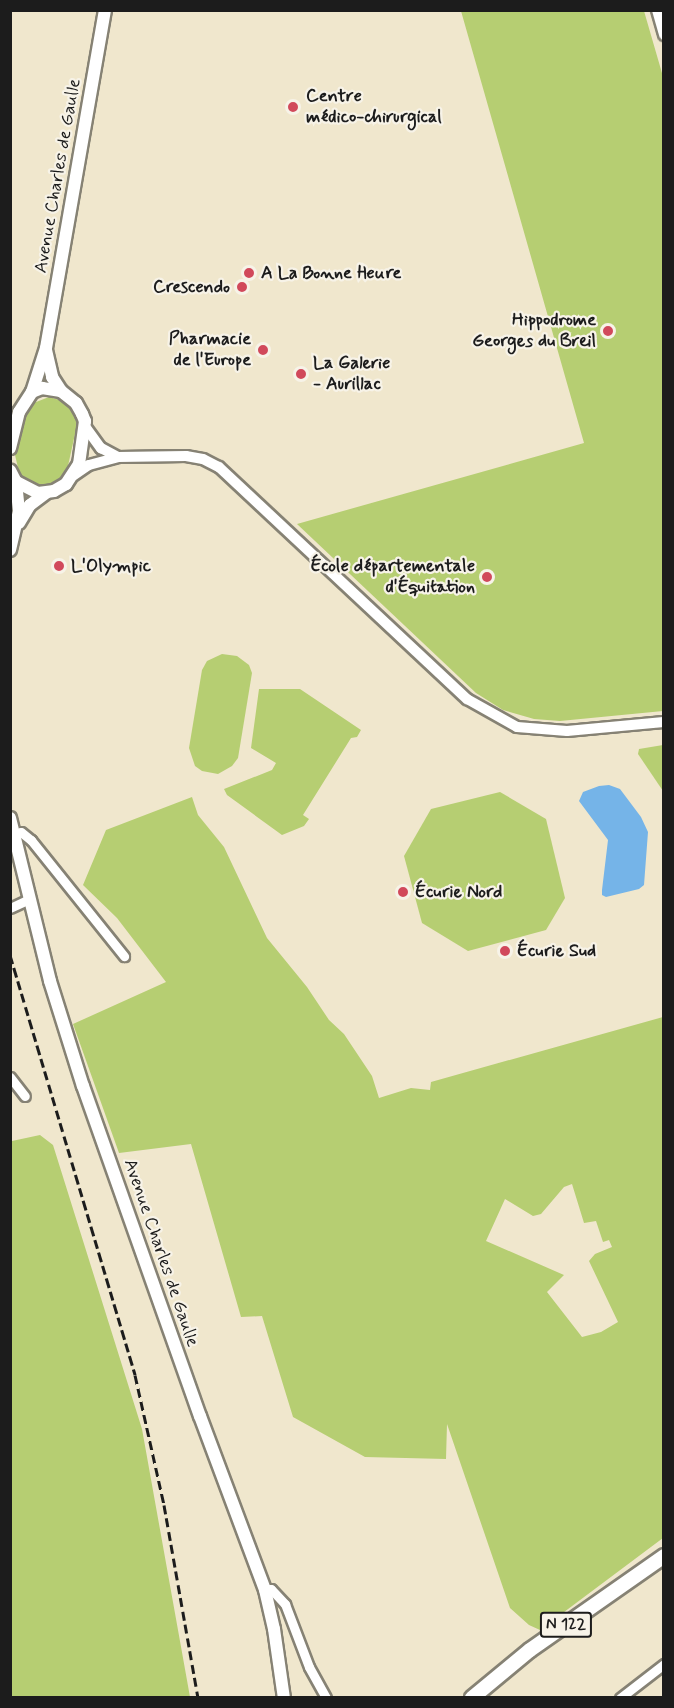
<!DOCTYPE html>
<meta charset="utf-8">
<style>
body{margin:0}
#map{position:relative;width:674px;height:1708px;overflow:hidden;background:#f0e7cd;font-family:Mynerve,sans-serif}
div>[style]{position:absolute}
.green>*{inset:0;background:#b6ce72}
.water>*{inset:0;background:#75b4e8}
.roads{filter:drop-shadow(2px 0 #868274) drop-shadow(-2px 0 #868274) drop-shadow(0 2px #868274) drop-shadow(0 -2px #868274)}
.minor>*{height:9px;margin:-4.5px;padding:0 4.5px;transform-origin:4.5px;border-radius:4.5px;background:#fff}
.tertiary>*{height:10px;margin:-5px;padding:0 5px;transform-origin:5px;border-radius:5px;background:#fff}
.secondary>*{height:12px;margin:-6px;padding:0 6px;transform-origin:6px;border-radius:6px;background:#fff}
.primary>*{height:14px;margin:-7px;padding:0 7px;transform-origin:7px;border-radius:7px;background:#fff}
.rail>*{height:3px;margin-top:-1.5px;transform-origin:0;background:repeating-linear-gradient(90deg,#1c1c1c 0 9px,transparent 0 13.5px)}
.dots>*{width:16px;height:16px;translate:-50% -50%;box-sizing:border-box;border:3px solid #f7f3e8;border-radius:50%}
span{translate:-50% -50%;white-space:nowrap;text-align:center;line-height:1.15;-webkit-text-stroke:4.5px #f7f3e8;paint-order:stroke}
.shield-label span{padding:2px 4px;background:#f7f3e8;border:2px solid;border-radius:4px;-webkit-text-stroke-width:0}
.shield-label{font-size:16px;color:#1c1c1c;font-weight:700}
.poi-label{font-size:18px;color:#1c1c1c;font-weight:700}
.left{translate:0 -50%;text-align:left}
.right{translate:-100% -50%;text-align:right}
.street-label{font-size:18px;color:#1c1c1c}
.frame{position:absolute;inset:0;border:12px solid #1c1c1c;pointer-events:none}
</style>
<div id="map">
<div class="green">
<div style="clip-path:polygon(461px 11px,644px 11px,664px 80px,663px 711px,560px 721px,534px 719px,503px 710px,476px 693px,297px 524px,584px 443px)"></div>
<div style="clip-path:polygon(49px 397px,67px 402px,74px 411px,77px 425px,66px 475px,53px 485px,38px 487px,23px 479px,19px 472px,15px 455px,23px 415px,31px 404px)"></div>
<div style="clip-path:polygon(222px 654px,237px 656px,249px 665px,252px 673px,238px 758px,232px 766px,218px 774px,202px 771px,195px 766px,189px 748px,202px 670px,207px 661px)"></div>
<div style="clip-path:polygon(259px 689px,300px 689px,361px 730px,357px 737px,351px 738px,303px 815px,309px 819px,304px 826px,282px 835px,227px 795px,224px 789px,272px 770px,276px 763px,251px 748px)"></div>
<div style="clip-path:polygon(663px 745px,664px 745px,663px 791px,638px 754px,639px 749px)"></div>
<div style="clip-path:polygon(500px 792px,546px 819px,565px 898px,546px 930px,468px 951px,422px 923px,404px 856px,431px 809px)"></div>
<div style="clip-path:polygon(evenodd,192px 797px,198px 815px,224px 847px,267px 938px,307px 987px,329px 1020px,344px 1034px,372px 1076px,379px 1098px,411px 1088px,430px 1090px,431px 1082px,663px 1017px,663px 1538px,540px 1630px,529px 1625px,510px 1608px,447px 1424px,446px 1459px,365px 1457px,293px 1417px,262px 1316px,241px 1317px,191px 1144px,119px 1153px,73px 1024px,166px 982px,117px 918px,83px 885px,106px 830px,192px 797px,572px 1184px,584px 1223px,596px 1221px,603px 1242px,609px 1240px,612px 1247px,595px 1254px,589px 1261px,618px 1322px,601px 1332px,582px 1337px,547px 1292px,564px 1275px,486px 1241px,505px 1199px,533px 1216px,541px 1214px,564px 1187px,572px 1184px)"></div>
<div style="clip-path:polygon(40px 1135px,53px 1145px,142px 1429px,190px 1697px,11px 1697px,11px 1136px,12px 1141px)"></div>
</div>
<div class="water">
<div style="clip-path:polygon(599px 786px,609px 785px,620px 789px,641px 817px,648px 832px,644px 885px,639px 889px,606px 897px,602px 895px,602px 890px,608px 840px,579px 801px,583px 792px)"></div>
</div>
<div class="roads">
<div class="minor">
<div style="left:14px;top:834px;width:7px;rotate:-16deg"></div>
<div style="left:21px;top:832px;width:13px;rotate:39deg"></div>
<div style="left:31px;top:840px;width:149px;rotate:51.3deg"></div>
<div style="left:10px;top:908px;width:21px;rotate:-25deg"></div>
<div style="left:10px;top:1077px;width:24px;rotate:52deg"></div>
<div style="left:265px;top:1590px;width:6px;rotate:-9deg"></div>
<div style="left:271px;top:1589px;width:21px;rotate:47deg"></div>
<div style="left:285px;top:1604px;width:67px;rotate:69.1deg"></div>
<div style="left:309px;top:1667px;width:35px;rotate:61deg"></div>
<div style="left:620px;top:1698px;width:56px;rotate:-37.7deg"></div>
</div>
<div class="tertiary">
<div style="left:657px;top:10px;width:26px;rotate:74deg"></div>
<div style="left:84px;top:425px;width:29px;rotate:54deg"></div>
<div style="left:101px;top:448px;width:19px;rotate:28deg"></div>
<div style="left:74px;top:475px;width:18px;rotate:-34deg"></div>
<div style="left:89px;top:465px;width:30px;rotate:-15deg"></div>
<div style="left:118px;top:457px;width:68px;rotate:-0.8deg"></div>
<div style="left:186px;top:456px;width:17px;rotate:10deg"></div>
<div style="left:203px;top:459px;width:18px;rotate:27deg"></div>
<div style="left:219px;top:467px;width:340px;rotate:43.1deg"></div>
<div style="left:467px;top:699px;width:57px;rotate:29.2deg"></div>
<div style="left:517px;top:727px;width:50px;rotate:4.6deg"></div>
<div style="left:567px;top:731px;width:97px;rotate:-5.3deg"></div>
</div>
<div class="secondary">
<div style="left:46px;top:350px;width:28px;rotate:77deg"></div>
<div style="left:52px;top:377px;width:17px;rotate:57deg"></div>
<div style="left:32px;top:392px;width:46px;rotate:-72.3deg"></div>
<div style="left:46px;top:348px;width:343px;rotate:-80.1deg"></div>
<div style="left:10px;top:448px;width:37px;rotate:-76deg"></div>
<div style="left:19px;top:412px;width:24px;rotate:-57deg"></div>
<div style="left:32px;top:392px;width:11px;rotate:-22deg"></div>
<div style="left:42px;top:388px;width:19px;rotate:9deg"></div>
<div style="left:61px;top:391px;width:19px;rotate:39deg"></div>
<div style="left:76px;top:403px;width:13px;rotate:61deg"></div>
<div style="left:82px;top:414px;width:8px;rotate:67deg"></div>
<div style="left:85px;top:421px;width:43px;rotate:97.9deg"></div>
<div style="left:79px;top:464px;width:24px;rotate:123deg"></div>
<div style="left:66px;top:484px;width:14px;rotate:150deg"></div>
<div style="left:54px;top:491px;width:16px;rotate:173deg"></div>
<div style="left:38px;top:493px;width:25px;rotate:-153deg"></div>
<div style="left:16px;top:482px;width:13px;rotate:-117deg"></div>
<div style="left:19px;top:523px;width:21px;rotate:-59deg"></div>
<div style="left:30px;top:505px;width:20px;rotate:-37deg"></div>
<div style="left:10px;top:550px;width:40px;rotate:-77deg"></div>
<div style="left:19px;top:511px;width:29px;rotate:-96deg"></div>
<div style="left:10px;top:818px;width:168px;rotate:76.2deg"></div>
<div style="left:50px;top:981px;width:110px;rotate:72.6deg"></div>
<div style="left:83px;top:1086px;width:350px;rotate:70.5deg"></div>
<div style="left:200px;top:1416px;width:186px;rotate:69.5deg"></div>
<div style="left:265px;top:1590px;width:40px;rotate:77deg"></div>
<div style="left:274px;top:1629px;width:70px;rotate:81.8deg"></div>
</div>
<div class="primary">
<div style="left:472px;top:1698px;width:75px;rotate:-39.6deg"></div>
<div style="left:530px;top:1650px;width:164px;rotate:-35deg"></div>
</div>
</div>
<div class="rail">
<div style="left:10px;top:955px;width:438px;rotate:73.4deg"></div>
<div style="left:135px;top:1375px;width:133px;rotate:77.4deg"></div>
<div style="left:164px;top:1505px;width:196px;rotate:80deg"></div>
</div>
<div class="dots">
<div style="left:293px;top:107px;background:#d1495b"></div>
<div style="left:249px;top:273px;background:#d1495b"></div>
<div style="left:242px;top:287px;background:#d1495b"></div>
<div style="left:608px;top:331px;background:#d1495b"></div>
<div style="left:263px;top:350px;background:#d1495b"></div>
<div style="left:301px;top:374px;background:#d1495b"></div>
<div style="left:59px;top:566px;background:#d1495b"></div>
<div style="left:487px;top:577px;background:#d1495b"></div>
<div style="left:403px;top:892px;background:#d1495b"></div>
<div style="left:505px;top:951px;background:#d1495b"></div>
</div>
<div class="shield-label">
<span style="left:566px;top:1625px">N 122</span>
</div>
<div class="poi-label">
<span class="left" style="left:306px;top:107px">Centre<br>médico-chirurgical</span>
<span class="left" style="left:261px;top:273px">A La Bonne Heure</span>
<span class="right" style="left:230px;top:287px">Crescendo</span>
<span class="right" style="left:596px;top:331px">Hippodrome<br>Georges du Breil</span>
<span class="right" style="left:251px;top:350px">Pharmacie<br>de l'Europe</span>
<span class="left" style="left:313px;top:374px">La Galerie<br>- Aurillac</span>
<span class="left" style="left:71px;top:566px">L'Olympic</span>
<span class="right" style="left:475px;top:577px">École départementale<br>d'Équitation</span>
<span class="left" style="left:415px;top:892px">Écurie Nord</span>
<span class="left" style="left:517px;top:951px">Écurie Sud</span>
</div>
<div class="street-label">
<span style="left:58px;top:176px;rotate:-80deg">Avenue Charles de Gaulle</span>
<span style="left:161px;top:1253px;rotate:71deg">Avenue Charles de Gaulle</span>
</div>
<div class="frame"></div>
</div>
